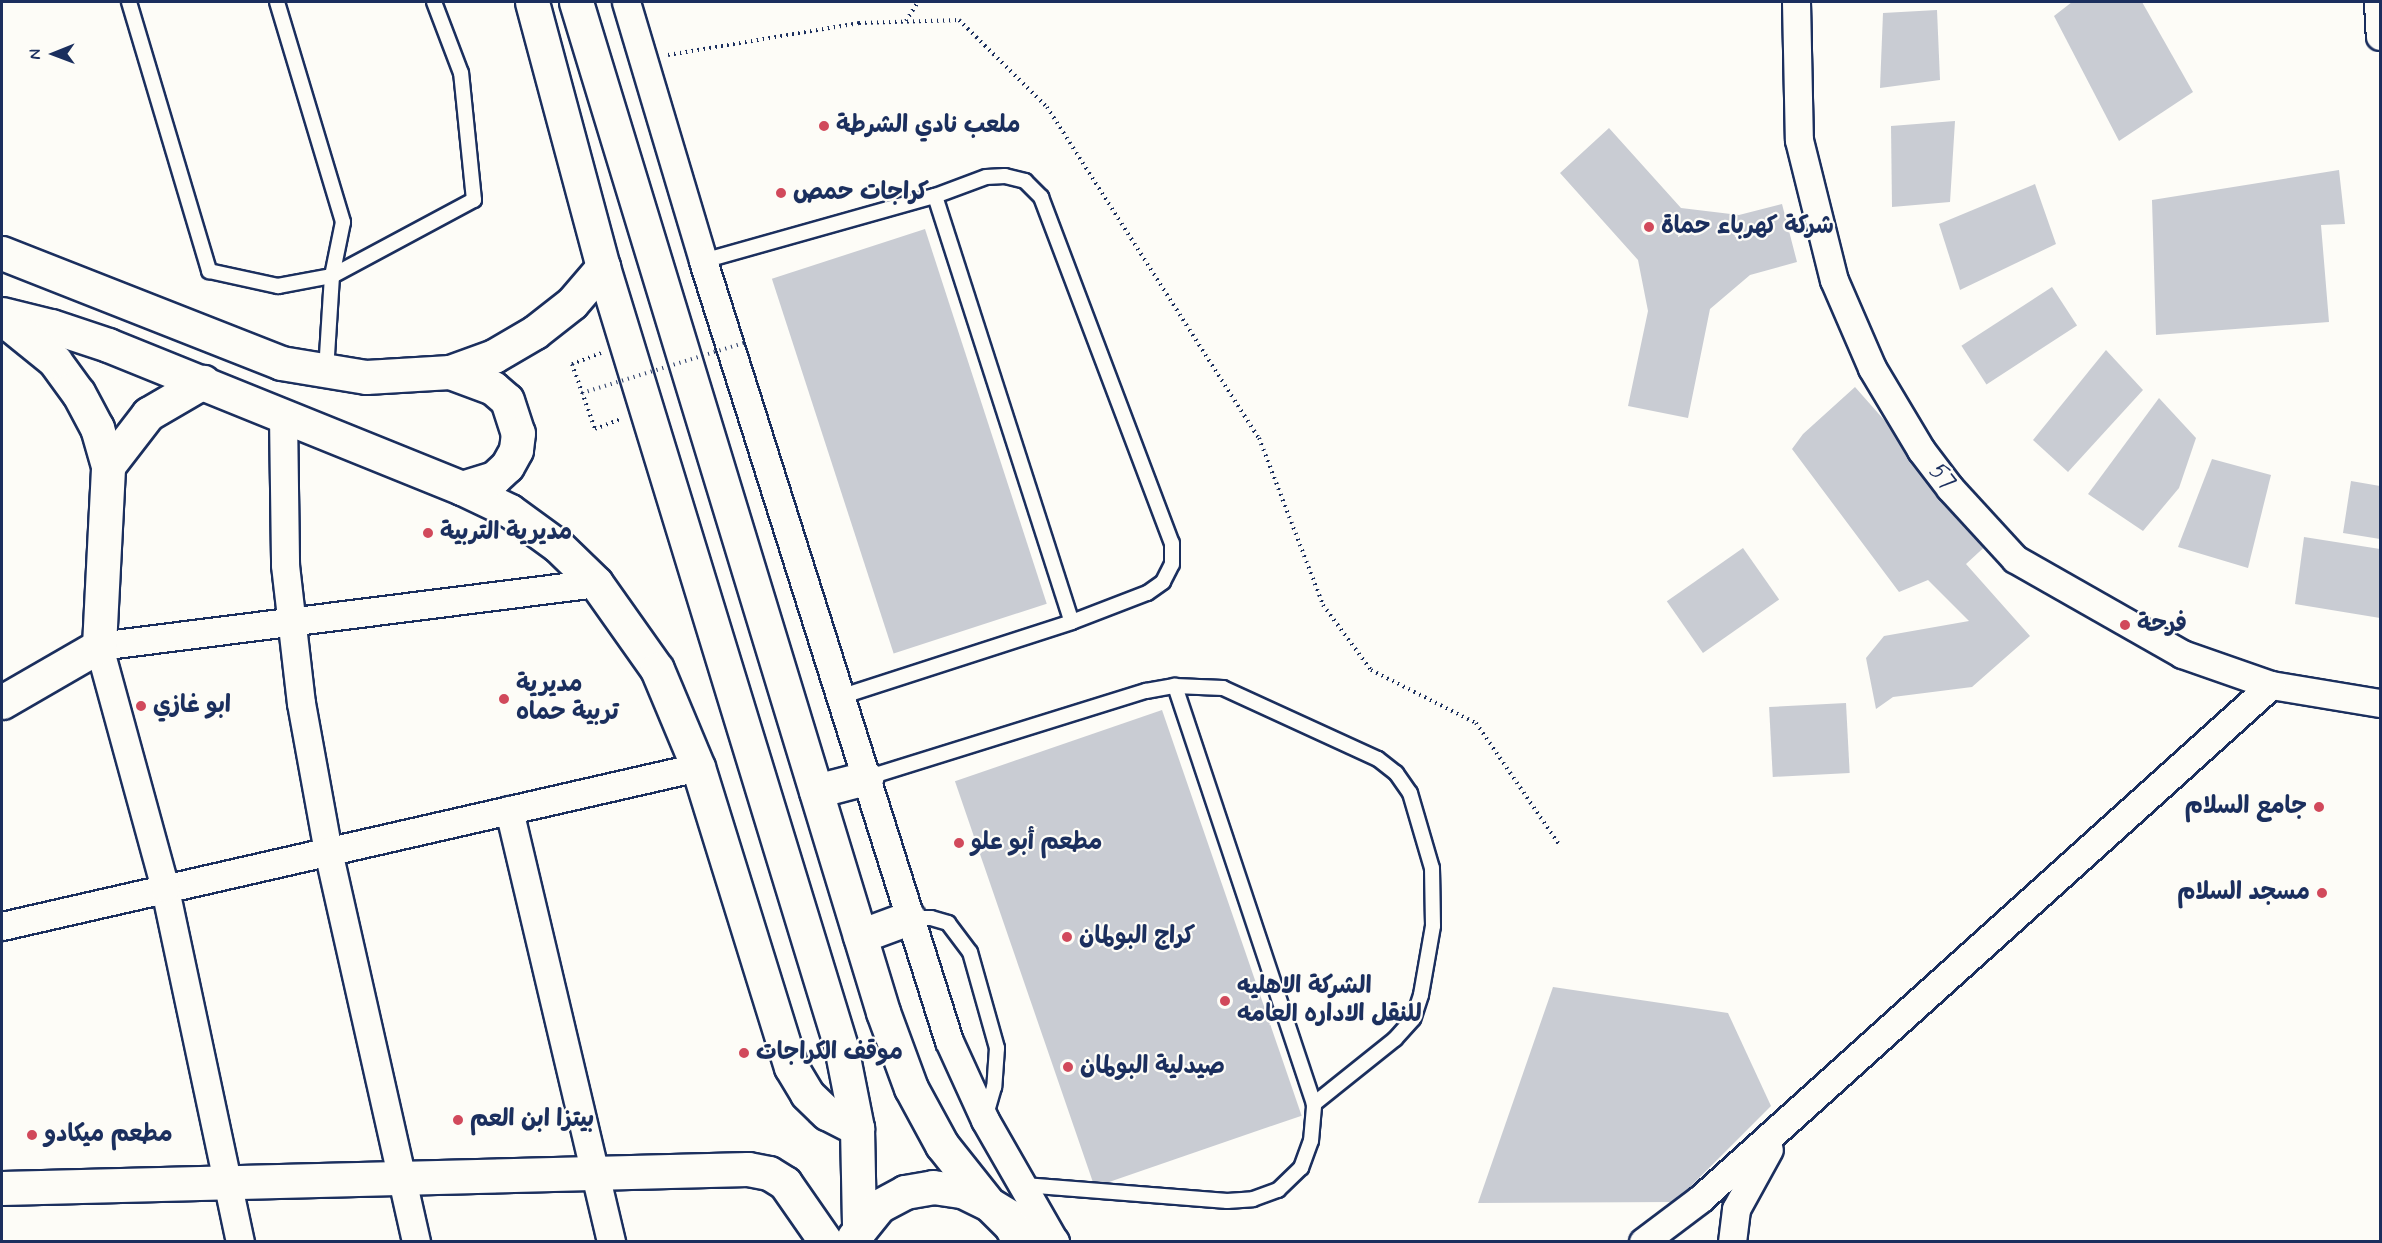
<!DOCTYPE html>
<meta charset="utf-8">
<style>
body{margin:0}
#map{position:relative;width:2382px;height:1243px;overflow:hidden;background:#fdfcf7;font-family:Mynerve,"Playpen Sans Arabic",sans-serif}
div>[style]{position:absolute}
.building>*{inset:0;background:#c9ccd3;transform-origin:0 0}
.path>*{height:4px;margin-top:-2px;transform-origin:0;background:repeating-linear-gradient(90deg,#1b2f5e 0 1.5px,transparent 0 6px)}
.roads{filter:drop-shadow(2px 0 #1b2f5e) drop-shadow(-2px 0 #1b2f5e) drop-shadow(0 2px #1b2f5e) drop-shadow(0 -2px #1b2f5e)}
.lane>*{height:14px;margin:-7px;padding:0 7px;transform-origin:7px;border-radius:7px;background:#fdfcf7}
.street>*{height:27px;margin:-13.5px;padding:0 13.5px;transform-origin:13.5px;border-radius:13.5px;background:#fdfcf7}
.secondary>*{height:33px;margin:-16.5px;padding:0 16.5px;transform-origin:16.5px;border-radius:16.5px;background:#fdfcf7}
.primary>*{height:33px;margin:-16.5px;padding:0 16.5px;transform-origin:16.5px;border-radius:16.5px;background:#fdfcf7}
.path-bridge>*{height:4px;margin-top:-2px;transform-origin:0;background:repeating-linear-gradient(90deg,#1b2f5e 0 1.5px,transparent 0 6px)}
.dots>*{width:16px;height:16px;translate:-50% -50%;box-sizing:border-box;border:3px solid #fdfcf7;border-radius:50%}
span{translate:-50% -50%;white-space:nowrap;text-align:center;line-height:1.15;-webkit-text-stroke:4.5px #fdfcf7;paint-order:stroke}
.poi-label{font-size:24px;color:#1b2f5e;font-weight:700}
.left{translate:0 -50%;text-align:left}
.right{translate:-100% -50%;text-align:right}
.street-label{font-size:24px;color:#1b2f5e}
.frame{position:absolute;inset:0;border:3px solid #1b2f5e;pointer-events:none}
.north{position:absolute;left:24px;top:24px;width:60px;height:60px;-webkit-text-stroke:4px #fdfcf7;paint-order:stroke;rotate:269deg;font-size:16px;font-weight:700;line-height:24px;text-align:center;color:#1b2f5e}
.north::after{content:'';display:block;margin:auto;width:21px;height:27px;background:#1b2f5e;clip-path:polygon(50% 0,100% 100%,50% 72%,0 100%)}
</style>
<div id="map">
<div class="building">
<div style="clip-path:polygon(2072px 2px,2142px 2px,2193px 92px,2119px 141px,2054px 16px)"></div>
<div style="clip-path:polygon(1937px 10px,1940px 80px,1880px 88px,1883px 13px)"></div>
<div style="clip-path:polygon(1955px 121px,1950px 202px,1892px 207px,1891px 126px)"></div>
<div style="clip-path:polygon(1609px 128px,1681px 208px,1739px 215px,1782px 204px,1797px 262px,1750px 275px,1710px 309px,1688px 418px,1628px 406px,1648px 311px,1638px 260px,1560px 173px)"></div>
<div style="clip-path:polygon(2339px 170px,2345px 224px,2321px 225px,2329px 322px,2156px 335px,2152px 200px)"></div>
<div style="clip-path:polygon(2035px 184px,2056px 244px,1960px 290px,1939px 224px)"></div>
<div style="left:925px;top:229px;width:394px;height:161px;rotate:72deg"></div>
<div style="left:2052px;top:287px;width:46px;height:108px;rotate:57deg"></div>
<div style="clip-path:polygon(2106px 350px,2143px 390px,2068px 472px,2033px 440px)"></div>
<div style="clip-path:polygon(1855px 387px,1991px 541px,1966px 564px,2030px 636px,1972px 687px,1893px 697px,1876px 709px,1866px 658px,1884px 636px,1969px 621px,1928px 580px,1899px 592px,1792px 449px,1803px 434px)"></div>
<div style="clip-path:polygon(2159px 398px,2196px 438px,2179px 488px,2143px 531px,2088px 494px)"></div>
<div style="clip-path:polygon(2212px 459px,2271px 475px,2248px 568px,2178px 547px)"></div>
<div style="clip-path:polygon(2351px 481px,2380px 486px,2380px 539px,2343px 533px)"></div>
<div style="clip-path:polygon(2304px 537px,2380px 549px,2380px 618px,2295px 604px)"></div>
<div style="left:1743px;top:548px;width:63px;height:93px;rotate:55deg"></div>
<div style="left:1846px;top:703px;width:70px;height:77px;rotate:87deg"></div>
<div style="left:1162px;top:710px;width:429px;height:219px;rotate:71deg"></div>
<div style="clip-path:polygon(1553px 987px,1728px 1013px,1771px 1106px,1675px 1202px,1478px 1203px)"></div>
</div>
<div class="path">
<div style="left:906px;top:21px;width:22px;rotate:-58deg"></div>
<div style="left:668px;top:55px;width:194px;rotate:-9.5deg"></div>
<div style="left:859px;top:23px;width:100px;rotate:-1.7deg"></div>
<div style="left:959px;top:20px;width:124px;rotate:44.7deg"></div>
<div style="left:1047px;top:107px;width:393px;rotate:57.4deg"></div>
<div style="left:1259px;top:438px;width:179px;rotate:69deg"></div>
<div style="left:1323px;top:605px;width:81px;rotate:53.6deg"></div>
<div style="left:1371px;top:670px;width:118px;rotate:26.8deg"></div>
<div style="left:1476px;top:723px;width:147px;rotate:55.6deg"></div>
<div style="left:601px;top:353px;width:31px;rotate:159deg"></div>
<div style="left:572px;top:364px;width:69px;rotate:70.5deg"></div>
<div style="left:595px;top:429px;width:28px;rotate:-21deg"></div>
</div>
<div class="roads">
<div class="lane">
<div style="left:129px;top:2px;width:281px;rotate:73.4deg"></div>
<div style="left:209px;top:271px;width:71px;rotate:12.3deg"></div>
<div style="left:278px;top:286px;width:55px;rotate:-10.5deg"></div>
<div style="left:332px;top:276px;width:161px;rotate:-28.2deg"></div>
<div style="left:474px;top:200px;width:128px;rotate:-95.8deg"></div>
<div style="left:461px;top:73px;width:76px;rotate:-110.8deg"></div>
<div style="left:277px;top:2px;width:230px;rotate:73.3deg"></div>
<div style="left:343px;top:222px;width:55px;rotate:101.5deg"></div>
<div style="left:332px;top:276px;width:95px;rotate:93.6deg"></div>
<div style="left:935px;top:196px;width:447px;rotate:72.2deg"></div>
<div style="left:703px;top:261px;width:241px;rotate:-15.7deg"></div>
<div style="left:935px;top:196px;width:54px;rotate:-20.4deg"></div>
<div style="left:986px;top:177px;width:19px;rotate:-3deg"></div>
<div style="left:1005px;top:176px;width:21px;rotate:14deg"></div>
<div style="left:1025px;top:181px;width:23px;rotate:45deg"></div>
<div style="left:1041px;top:197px;width:370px;rotate:69.3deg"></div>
<div style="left:1172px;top:543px;width:21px;rotate:90deg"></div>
<div style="left:1172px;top:564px;width:20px;rotate:117deg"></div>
<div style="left:1163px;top:582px;width:19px;rotate:145deg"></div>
<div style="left:1147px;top:593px;width:80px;rotate:158.9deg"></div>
<div style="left:1072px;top:622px;width:244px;rotate:162.1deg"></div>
<div style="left:866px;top:778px;width:293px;rotate:-17.3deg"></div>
<div style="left:1146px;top:691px;width:29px;rotate:-10deg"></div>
<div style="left:1175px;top:686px;width:48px;rotate:2.4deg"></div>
<div style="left:1223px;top:688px;width:170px;rotate:24.6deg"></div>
<div style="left:1378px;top:759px;width:23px;rotate:38deg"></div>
<div style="left:1396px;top:773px;width:24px;rotate:55deg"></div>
<div style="left:1410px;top:793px;width:78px;rotate:73.7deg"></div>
<div style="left:1432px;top:868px;width:58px;rotate:89deg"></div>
<div style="left:1433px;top:926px;width:70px;rotate:99.9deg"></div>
<div style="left:1421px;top:995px;width:25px;rotate:108deg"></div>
<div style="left:1413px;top:1019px;width:27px;rotate:132deg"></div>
<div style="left:1395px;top:1039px;width:104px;rotate:141.3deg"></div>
<div style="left:909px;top:918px;width:22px"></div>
<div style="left:931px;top:918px;width:18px;rotate:16deg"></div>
<div style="left:948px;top:923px;width:36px;rotate:53deg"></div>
<div style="left:970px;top:952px;width:100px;rotate:74.3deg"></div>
<div style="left:997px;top:1048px;width:39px;rotate:94deg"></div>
<div style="left:994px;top:1087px;width:32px;rotate:106deg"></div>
<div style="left:1024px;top:1185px;width:204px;rotate:4.5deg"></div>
<div style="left:1227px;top:1201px;width:26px;rotate:-4deg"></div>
<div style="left:1253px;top:1199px;width:27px;rotate:-20deg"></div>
<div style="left:1278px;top:1190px;width:32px;rotate:-44deg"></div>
<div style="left:1301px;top:1168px;width:29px;rotate:-70deg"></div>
<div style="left:1311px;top:1141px;width:37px;rotate:-85deg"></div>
<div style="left:1314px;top:1104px;width:441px;rotate:-108.4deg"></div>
</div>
<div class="street">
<div style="left:626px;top:2px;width:270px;rotate:73.4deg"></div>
<div style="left:703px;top:261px;width:818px;rotate:72.5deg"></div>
<div style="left:949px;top:1041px;width:87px;rotate:65.5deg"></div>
<div style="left:985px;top:1120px;width:141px;rotate:60.2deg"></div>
<div style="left:1796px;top:2px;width:138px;rotate:88.8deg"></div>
<div style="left:1799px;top:140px;width:144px;rotate:76deg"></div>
<div style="left:1834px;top:280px;width:96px;rotate:66.6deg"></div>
<div style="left:1872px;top:368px;width:96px;rotate:59.1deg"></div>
<div style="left:1921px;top:450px;width:48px;rotate:52.7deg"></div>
<div style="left:1950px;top:488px;width:96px;rotate:47.5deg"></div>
<div style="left:2015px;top:559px;width:192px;rotate:29.6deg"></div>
<div style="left:2182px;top:654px;width:94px;rotate:19.2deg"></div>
<div style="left:2271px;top:685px;width:110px;rotate:9.4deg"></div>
<div style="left:2378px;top:2px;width:34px;rotate:87deg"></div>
<div style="left:283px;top:416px;width:149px;rotate:89.2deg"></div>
<div style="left:285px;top:565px;width:139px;rotate:83.4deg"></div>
<div style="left:301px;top:703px;width:150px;rotate:79.7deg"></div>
<div style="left:328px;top:851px;width:401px;rotate:77.3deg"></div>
<div style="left:509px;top:810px;width:444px;rotate:76.7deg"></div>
<div style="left:2px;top:926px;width:714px;rotate:-12.87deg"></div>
<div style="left:240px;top:1242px;width:362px;rotate:-102deg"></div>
<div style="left:165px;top:888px;width:251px;rotate:-105.3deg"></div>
<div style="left:99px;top:646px;width:501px;rotate:-7.22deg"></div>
<div style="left:1643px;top:1242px;width:71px;rotate:-37deg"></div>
<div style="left:1700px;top:1199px;width:768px;rotate:-41.99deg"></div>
<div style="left:1732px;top:1242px;width:33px;rotate:-83deg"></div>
<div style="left:1736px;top:1209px;width:68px;rotate:-61.2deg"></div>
</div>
<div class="secondary">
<div style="left:2px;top:253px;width:300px;rotate:21.5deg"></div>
<div style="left:281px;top:363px;width:86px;rotate:9.4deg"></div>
<div style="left:366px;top:377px;width:84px;rotate:-3.4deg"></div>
<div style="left:450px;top:372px;width:47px;rotate:-20deg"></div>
<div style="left:494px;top:356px;width:48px;rotate:-30.3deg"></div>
<div style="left:535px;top:332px;width:47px;rotate:-38.1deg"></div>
<div style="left:572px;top:303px;width:48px;rotate:-49.3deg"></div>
<div style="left:2px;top:314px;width:50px;rotate:13.8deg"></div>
<div style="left:51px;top:326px;width:60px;rotate:18.4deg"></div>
<div style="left:108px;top:345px;width:382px;rotate:22deg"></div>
<div style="left:462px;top:488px;width:53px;rotate:25.6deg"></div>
<div style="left:510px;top:511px;width:59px;rotate:36.1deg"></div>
<div style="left:558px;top:546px;width:53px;rotate:44.2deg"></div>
<div style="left:596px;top:583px;width:105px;rotate:54.7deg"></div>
<div style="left:657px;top:669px;width:106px;rotate:67.3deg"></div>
<div style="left:698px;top:767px;width:314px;rotate:72.8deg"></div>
<div style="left:791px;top:1067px;width:31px;rotate:59deg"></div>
<div style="left:807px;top:1094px;width:28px;rotate:44deg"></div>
<div style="left:827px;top:1113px;width:34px;rotate:27deg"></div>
<div style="left:450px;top:372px;width:46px;rotate:20.4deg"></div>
<div style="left:493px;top:388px;width:18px;rotate:41deg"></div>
<div style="left:507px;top:400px;width:35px;rotate:72deg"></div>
<div style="left:518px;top:433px;width:17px;rotate:97deg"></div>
<div style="left:516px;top:450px;width:18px;rotate:119deg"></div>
<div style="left:507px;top:466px;width:18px;rotate:137deg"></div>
<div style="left:494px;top:478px;width:34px;rotate:163deg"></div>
<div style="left:108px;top:466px;width:66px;rotate:-52.4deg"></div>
<div style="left:148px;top:414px;width:64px;rotate:-30.2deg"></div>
<div style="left:2px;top:702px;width:112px;rotate:-30deg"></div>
<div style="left:99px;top:646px;width:180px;rotate:-87.1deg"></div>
<div style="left:108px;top:466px;width:40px;rotate:-106deg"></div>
<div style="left:97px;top:428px;width:40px;rotate:-118deg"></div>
<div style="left:78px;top:393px;width:39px;rotate:-126deg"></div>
<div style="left:55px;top:361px;width:67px;rotate:-141.1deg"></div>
<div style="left:2px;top:1188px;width:746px;rotate:-1.46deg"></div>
<div style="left:748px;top:1169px;width:21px;rotate:11deg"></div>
<div style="left:769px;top:1173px;width:19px;rotate:32deg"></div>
<div style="left:785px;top:1183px;width:72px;rotate:55.2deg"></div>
<div style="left:992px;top:1206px;width:70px;rotate:31deg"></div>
</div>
<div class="primary">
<div style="left:532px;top:2px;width:274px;rotate:75deg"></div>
<div style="left:603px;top:267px;width:816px;rotate:73.03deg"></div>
<div style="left:841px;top:1047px;width:83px;rotate:78.8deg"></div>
<div style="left:857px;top:1128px;width:99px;rotate:88.8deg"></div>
<div style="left:576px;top:2px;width:1056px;rotate:73.09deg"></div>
<div style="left:883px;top:1012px;width:81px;rotate:69.8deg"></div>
<div style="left:911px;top:1088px;width:65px;rotate:61.5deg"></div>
<div style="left:942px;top:1145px;width:75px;rotate:51.5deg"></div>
<div style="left:816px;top:791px;width:52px;rotate:-14.6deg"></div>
<div style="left:860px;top:936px;width:52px;rotate:-20.2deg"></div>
<div style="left:854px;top:1237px;width:40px;rotate:-51deg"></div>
<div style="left:879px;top:1206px;width:30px;rotate:-28deg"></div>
<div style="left:905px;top:1192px;width:28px;rotate:-10deg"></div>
<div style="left:933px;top:1187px;width:29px;rotate:8deg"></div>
<div style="left:962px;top:1191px;width:30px;rotate:26deg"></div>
<div style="left:989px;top:1204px;width:31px;rotate:45deg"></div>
<div style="left:1011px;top:1226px;width:18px;rotate:63deg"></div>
</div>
</div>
<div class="path-bridge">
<div style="left:582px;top:393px;width:173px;rotate:-17.2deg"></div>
</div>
<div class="dots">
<div style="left:824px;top:126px;background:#d1495b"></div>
<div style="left:781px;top:193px;background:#d1495b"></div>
<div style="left:1649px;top:227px;background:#d1495b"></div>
<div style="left:428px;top:533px;background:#d1495b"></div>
<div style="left:2125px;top:625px;background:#d1495b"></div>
<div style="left:504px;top:699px;background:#d1495b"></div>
<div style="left:141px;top:706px;background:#d1495b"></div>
<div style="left:2319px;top:807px;background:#d1495b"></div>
<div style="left:959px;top:843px;background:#d1495b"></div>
<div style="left:2322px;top:893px;background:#d1495b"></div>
<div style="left:1067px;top:937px;background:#d1495b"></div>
<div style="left:1225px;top:1001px;background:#d1495b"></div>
<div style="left:744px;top:1053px;background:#d1495b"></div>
<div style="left:1068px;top:1067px;background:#d1495b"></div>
<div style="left:458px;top:1120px;background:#d1495b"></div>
<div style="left:32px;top:1135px;background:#d1495b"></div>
</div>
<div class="poi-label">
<span class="left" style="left:836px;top:126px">ملعب نادي الشرطة</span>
<span class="left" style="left:793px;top:193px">كراجات حمص</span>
<span class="left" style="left:1661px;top:227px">شركة كهرباء حماة</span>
<span class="left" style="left:440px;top:533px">مديرية التربية</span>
<span class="left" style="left:2137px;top:625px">فرحة</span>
<span class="left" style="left:516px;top:699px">مديرية<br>تربية حماه</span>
<span class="left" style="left:153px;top:706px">ابو غازي</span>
<span class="right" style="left:2307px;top:807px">جامع السلام</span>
<span class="left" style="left:971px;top:843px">مطعم أبو علو</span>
<span class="right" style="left:2310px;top:893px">مسجد السلام</span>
<span class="left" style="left:1079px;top:937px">كراج البولمان</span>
<span class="left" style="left:1237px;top:1001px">الشركة الاهليه<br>للنقل الاداره العامه</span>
<span class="left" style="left:756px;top:1053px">موقف الكراجات</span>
<span class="left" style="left:1080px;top:1067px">صيدلية البولمان</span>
<span class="left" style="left:470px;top:1120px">بيتزا ابن العم</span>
<span class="left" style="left:44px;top:1135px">مطعم ميكادو</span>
</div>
<div class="street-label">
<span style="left:1942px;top:477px;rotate:52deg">57</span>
</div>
<div class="frame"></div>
<div class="north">N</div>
</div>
